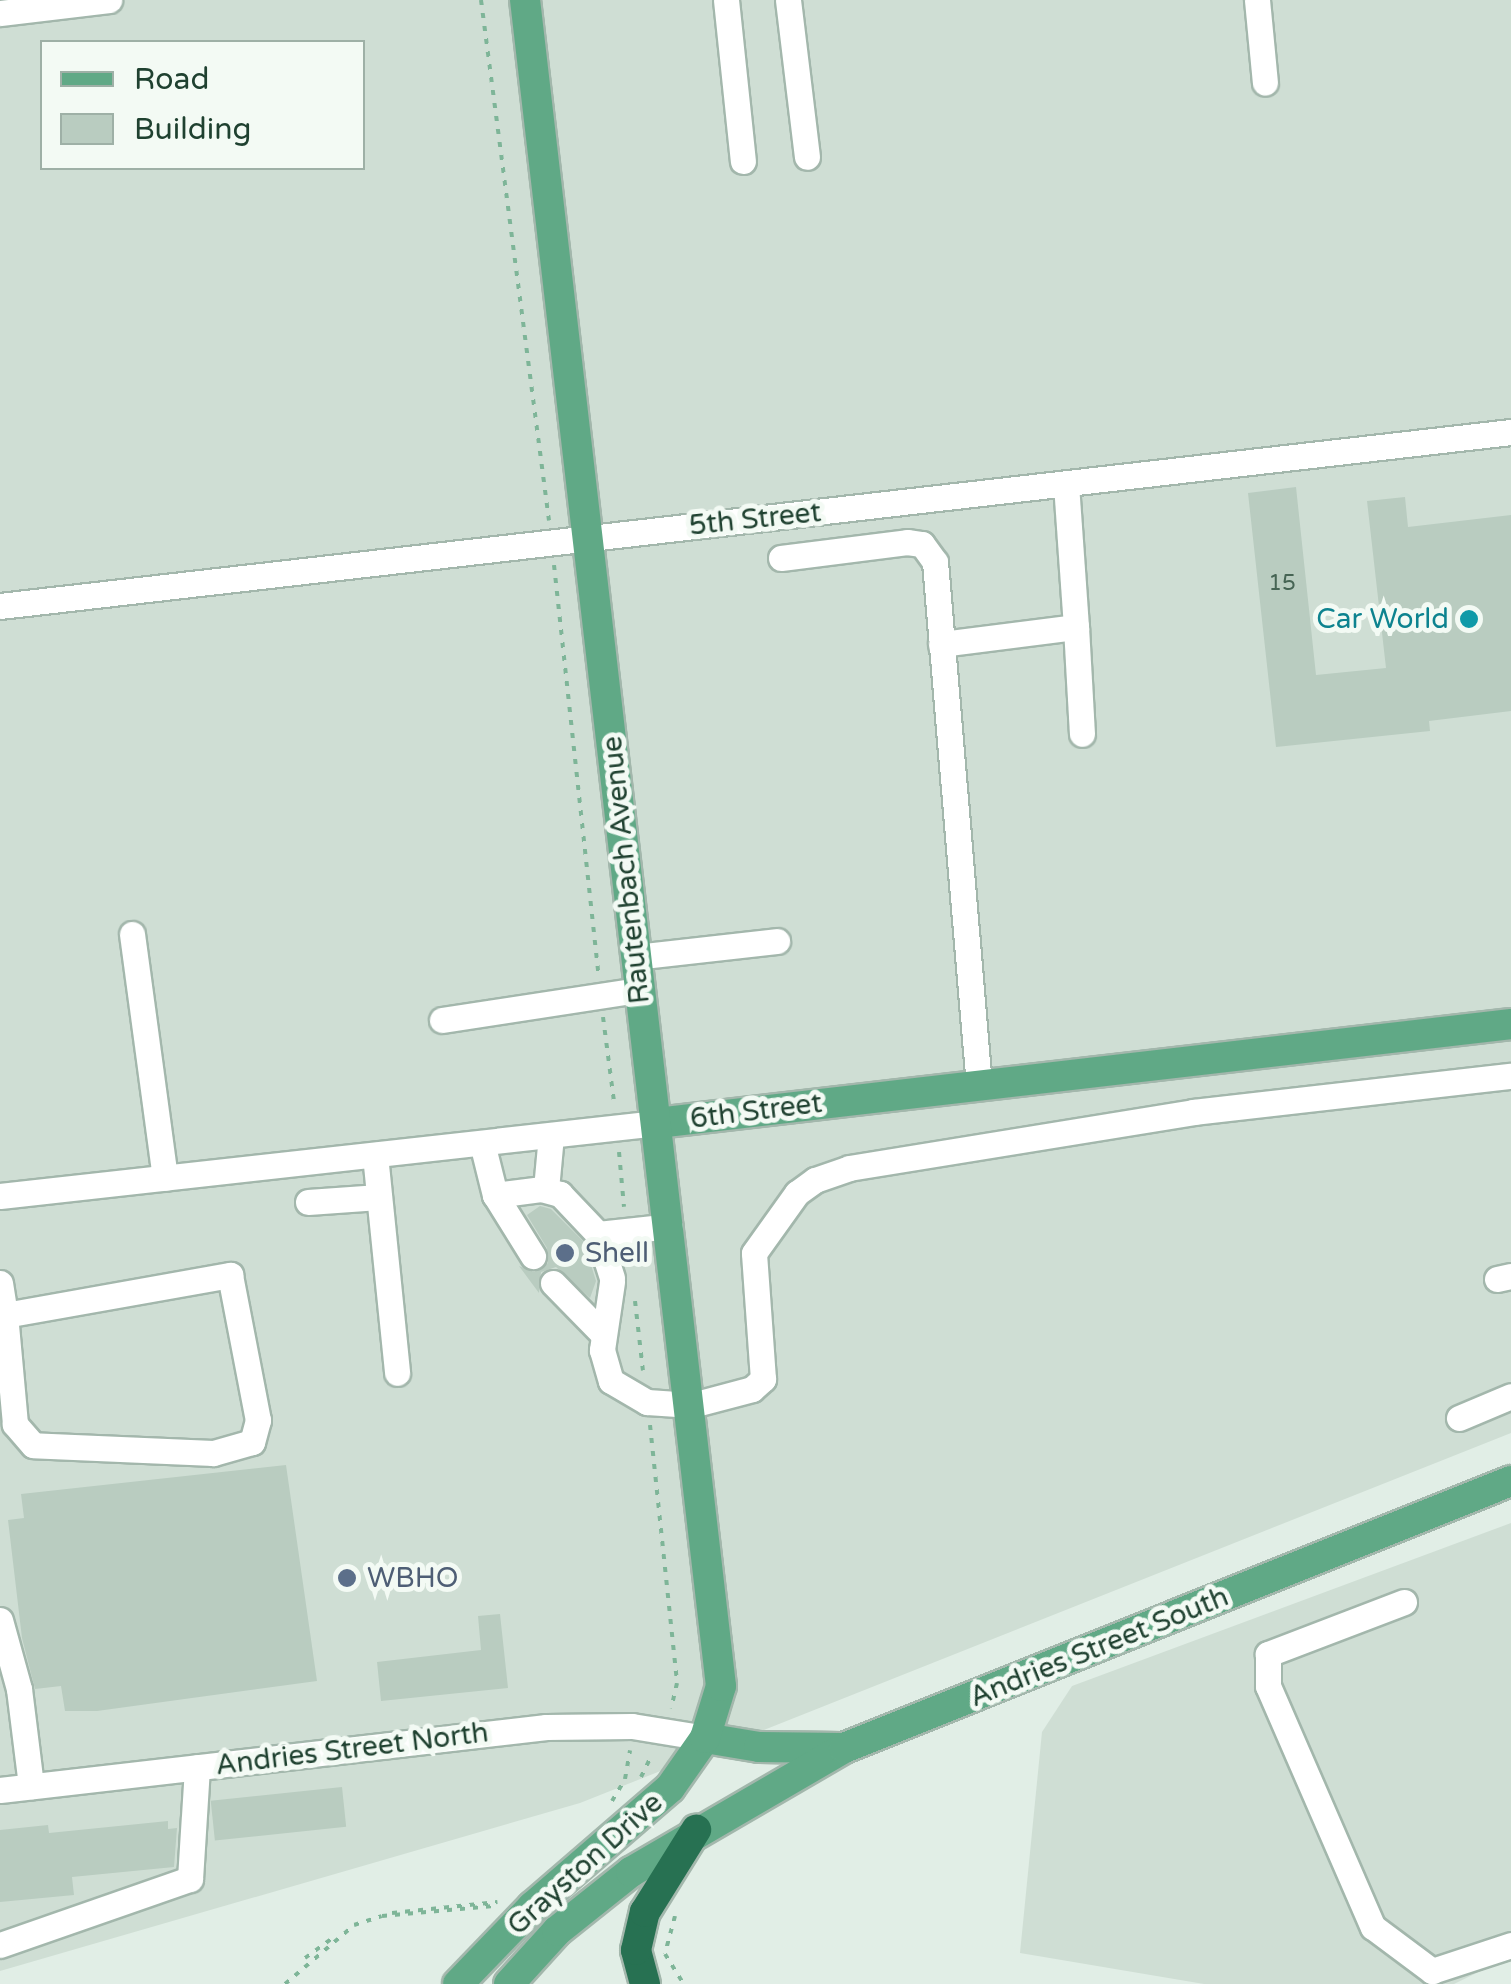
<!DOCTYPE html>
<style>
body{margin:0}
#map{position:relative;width:1511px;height:1984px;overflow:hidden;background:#e1eee6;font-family:"Varela Round",sans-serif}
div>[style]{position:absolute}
.built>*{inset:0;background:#cfded4}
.building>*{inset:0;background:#b9ccc0;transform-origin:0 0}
.path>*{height:4px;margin-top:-2px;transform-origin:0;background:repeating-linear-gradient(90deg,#7eb598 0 5px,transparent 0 13px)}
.roads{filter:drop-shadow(2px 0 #a3b7ac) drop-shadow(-2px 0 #a3b7ac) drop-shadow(0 2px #a3b7ac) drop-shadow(0 -2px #a3b7ac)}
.minor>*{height:25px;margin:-12.5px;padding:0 12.5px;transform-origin:12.5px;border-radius:12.5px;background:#fff}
.major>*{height:30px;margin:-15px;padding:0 15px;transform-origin:15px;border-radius:15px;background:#60a986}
.highway>*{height:30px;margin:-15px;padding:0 15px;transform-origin:15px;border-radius:15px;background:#277152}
.dots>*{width:28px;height:28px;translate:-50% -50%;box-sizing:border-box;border:5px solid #f3faf4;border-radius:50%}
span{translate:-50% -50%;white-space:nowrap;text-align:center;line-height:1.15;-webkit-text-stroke:10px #f3faf4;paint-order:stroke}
.number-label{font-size:22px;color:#466454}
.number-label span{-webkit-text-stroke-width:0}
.street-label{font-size:28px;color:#1f4130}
.culture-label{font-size:28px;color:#0d838f}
.right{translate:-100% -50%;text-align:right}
.service-label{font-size:28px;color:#4e5e75}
.left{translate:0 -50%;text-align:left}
.legend{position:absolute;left:40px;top:40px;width:325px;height:130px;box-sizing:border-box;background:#f3faf4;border:2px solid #9eb0a6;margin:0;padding:12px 18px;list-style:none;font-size:30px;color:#1f4130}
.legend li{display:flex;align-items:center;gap:20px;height:50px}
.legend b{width:50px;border:2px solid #9eb0a6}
</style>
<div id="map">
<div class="built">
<div style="clip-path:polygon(evenodd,0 0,1511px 0,1511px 1433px,580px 1803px,0 1971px,0 0,42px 42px,362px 42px,362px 168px,42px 168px,42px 42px)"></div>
<div style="clip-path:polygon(1511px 1523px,1511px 1956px,1454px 1984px,1204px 1984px,1020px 1953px,1042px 1732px,1072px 1686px)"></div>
</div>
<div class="building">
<div style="clip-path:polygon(1296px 487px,1316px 675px,1386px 668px,1367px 501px,1405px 497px,1408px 527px,1511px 515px,1511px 711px,1429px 721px,1430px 731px,1276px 747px,1248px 493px)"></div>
<div style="clip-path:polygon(540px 1206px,551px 1209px,584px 1242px,596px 1281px,590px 1298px,556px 1267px,541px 1272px,539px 1293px,519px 1266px,534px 1272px,548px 1263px,547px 1248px,527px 1215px)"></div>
<div style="clip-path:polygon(286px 1465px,317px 1681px,97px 1711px,65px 1711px,61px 1686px,35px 1689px,22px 1638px,8px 1520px,24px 1518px,21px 1494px)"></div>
<div style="clip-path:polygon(500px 1614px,508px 1688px,381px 1701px,377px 1662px,481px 1650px,478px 1616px)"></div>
<div style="left:342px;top:1787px;width:40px;height:132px;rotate:84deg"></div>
<div style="clip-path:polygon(168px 1821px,168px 1829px,177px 1828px,174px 1867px,72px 1877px,74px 1895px,0 1902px,0 1830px,48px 1825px,49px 1833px)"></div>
</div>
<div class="path">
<div style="left:481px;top:0;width:525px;rotate:82.56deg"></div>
<div style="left:554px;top:565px;width:410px;rotate:83.8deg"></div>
<div style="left:603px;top:1017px;width:86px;rotate:82.6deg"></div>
<div style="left:619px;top:1152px;width:55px;rotate:84.8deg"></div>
<div style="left:635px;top:1301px;width:70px;rotate:83.5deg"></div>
<div style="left:650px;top:1425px;width:259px;rotate:84deg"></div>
<div style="left:677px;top:1683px;width:26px;rotate:103deg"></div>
<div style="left:641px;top:1777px;width:25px;rotate:-64deg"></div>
<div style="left:612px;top:1801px;width:26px;rotate:-59deg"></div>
<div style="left:625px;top:1779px;width:29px;rotate:-80deg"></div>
<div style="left:392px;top:1913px;width:106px;rotate:-6deg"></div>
<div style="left:675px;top:1916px;width:39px;rotate:105deg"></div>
<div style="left:665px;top:1954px;width:36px;rotate:58deg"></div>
<div style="left:305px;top:1958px;width:36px;rotate:-36deg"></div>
<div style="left:285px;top:1984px;width:91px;rotate:-40.5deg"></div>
<div style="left:354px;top:1925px;width:29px;rotate:-18deg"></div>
<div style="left:382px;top:1916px;width:112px;rotate:-5.1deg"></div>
</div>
<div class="roads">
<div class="minor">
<div style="left:726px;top:0;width:162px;rotate:84deg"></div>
<div style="left:788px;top:0;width:158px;rotate:83.1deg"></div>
<div style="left:1257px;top:0;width:83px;rotate:84.5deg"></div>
<div style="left:0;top:13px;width:110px;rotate:-6.8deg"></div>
<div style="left:781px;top:558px;width:127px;rotate:-7.2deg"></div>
<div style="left:907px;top:542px;width:15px;rotate:8deg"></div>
<div style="left:922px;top:544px;width:22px;rotate:54deg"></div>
<div style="left:935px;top:562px;width:526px;rotate:85.2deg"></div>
<div style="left:0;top:606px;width:1521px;rotate:-6.57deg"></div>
<div style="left:1076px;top:627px;width:107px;rotate:86.8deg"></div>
<div style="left:941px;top:644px;width:136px;rotate:-7.2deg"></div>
<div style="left:1076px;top:627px;width:143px;rotate:-94deg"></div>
<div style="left:132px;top:934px;width:246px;rotate:82.3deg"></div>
<div style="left:635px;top:957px;width:143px;rotate:-6.4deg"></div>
<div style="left:442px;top:1020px;width:199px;rotate:-8.7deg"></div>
<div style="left:482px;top:1143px;width:54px;rotate:76deg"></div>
<div style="left:495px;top:1195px;width:72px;rotate:58.1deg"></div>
<div style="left:375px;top:1155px;width:219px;rotate:84.2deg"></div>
<div style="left:546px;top:1189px;width:54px;rotate:-84.7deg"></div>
<div style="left:495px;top:1195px;width:46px;rotate:-7.4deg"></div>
<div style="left:541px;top:1189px;width:20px;rotate:15deg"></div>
<div style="left:560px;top:1194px;width:55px;rotate:46.5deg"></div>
<div style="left:598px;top:1234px;width:46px;rotate:72.3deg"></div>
<div style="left:0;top:1196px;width:661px;rotate:-6.34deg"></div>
<div style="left:308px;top:1202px;width:71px;rotate:-4deg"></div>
<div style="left:598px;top:1234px;width:72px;rotate:-6.3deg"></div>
<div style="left:1497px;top:1279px;width:14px;rotate:-12deg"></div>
<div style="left:612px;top:1282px;width:69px;rotate:98.4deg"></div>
<div style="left:602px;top:1350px;width:32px;rotate:74deg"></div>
<div style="left:611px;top:1381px;width:42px;rotate:30.3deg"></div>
<div style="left:647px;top:1402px;width:45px;rotate:3.8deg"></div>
<div style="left:692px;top:1405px;width:62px;rotate:-14.9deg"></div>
<div style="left:752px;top:1389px;width:15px;rotate:-42deg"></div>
<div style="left:763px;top:1379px;width:126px;rotate:-94.1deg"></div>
<div style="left:754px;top:1253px;width:74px;rotate:-54.4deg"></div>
<div style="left:797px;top:1193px;width:22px;rotate:-36deg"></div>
<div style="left:815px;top:1180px;width:36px;rotate:-19deg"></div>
<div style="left:849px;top:1168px;width:349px;rotate:-9.2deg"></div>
<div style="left:1193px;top:1112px;width:320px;rotate:-6.5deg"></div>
<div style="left:0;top:1283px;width:32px;rotate:81deg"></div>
<div style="left:5px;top:1315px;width:229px;rotate:-10.1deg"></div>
<div style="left:230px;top:1275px;width:148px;rotate:79.1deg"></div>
<div style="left:258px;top:1420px;width:23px;rotate:105deg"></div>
<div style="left:252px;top:1442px;width:41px;rotate:164.2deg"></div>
<div style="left:213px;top:1453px;width:180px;rotate:-177.5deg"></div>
<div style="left:33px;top:1445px;width:28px;rotate:-131deg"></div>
<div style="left:15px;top:1424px;width:109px;rotate:-95.2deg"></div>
<div style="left:553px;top:1283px;width:71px;rotate:45.6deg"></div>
<div style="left:1459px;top:1418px;width:56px;rotate:-22.9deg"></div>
<div style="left:1404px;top:1602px;width:146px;rotate:159.1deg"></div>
<div style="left:1268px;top:1654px;width:32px;rotate:90deg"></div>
<div style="left:1268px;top:1686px;width:263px;rotate:66.5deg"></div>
<div style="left:1373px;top:1927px;width:74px;rotate:36.7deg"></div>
<div style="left:1432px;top:1971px;width:83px;rotate:-18.2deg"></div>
<div style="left:0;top:1620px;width:72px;rotate:74.6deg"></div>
<div style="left:19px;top:1689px;width:98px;rotate:82.9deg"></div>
<div style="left:0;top:1790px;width:550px;rotate:-6.58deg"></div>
<div style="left:546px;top:1727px;width:86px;rotate:-0.7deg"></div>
<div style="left:632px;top:1726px;width:74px;rotate:9.3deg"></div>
<div style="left:0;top:1945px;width:201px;rotate:-19.2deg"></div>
<div style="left:190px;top:1879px;width:112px;rotate:-86.4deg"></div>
</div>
<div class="major">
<div style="left:657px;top:1123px;width:860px;rotate:-6.61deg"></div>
<div style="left:705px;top:1738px;width:55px;rotate:9.5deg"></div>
<div style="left:759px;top:1747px;width:82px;rotate:0.7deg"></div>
<div style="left:458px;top:1984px;width:107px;rotate:-46.1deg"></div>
<div style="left:532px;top:1907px;width:182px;rotate:-40.8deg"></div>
<div style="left:670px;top:1788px;width:61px;rotate:-55deg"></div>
<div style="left:705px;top:1738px;width:54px;rotate:-72.9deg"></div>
<div style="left:721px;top:1686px;width:1697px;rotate:-96.63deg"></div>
<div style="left:509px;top:1984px;width:72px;rotate:-47.8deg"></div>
<div style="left:557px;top:1931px;width:95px;rotate:-38.6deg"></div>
<div style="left:631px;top:1872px;width:246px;rotate:-30.2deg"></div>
<div style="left:844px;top:1748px;width:718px;rotate:-21.82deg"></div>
</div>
<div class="highway">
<div style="left:645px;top:1984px;width:35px;rotate:-105deg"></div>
<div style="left:636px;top:1950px;width:39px;rotate:-77deg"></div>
<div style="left:645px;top:1912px;width:97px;rotate:-58.1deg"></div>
</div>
</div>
<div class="dots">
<div style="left:1469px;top:619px;background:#0f9aa8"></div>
<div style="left:565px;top:1253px;background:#5c6f8a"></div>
<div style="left:347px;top:1578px;background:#5c6f8a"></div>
</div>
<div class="number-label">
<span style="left:1282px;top:584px">15</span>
</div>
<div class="street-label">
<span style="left:755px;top:519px;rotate:-6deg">5th Street</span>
<span style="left:626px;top:870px;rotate:-96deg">Rautenbach Avenue</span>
<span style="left:756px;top:1111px;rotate:-7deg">6th Street</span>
<span style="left:1099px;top:1647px;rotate:-22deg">Andries Street South</span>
<span style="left:352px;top:1749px;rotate:-7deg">Andries Street North</span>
<span style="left:585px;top:1864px;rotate:-42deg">Grayston Drive</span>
</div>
<div class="culture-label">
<span class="right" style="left:1449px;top:619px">Car World</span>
</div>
<div class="service-label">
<span class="left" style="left:585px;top:1253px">Shell</span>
<span class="left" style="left:367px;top:1578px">WBHO</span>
</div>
<ul class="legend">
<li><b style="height:12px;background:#60a986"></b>Road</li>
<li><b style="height:28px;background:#b9ccc0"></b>Building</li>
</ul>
</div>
